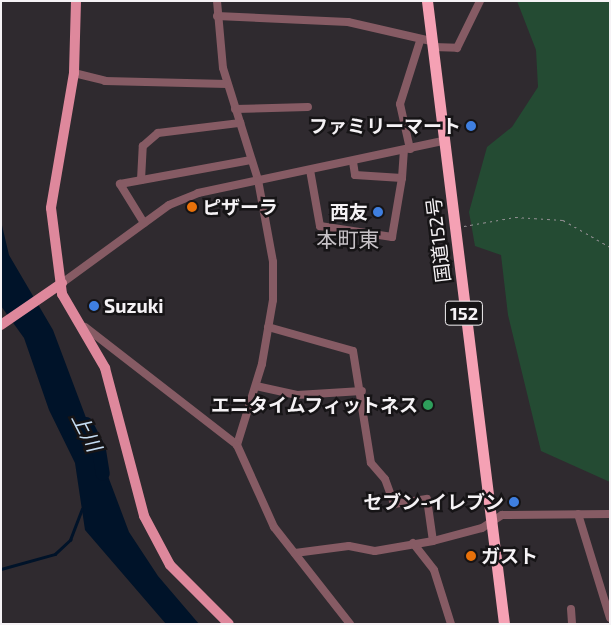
<!DOCTYPE html>
<meta charset="utf-8">
<style>
body{margin:0}
#map{position:relative;width:611px;height:625px;overflow:hidden;background:#2f2a2f;font-family:"Exo 2","Noto Sans JP",sans-serif}
div>[style]{position:absolute}
.green>*{inset:0;background:#244b33}
.water>*{inset:0;background:#001329}
.stream>*{height:2.5px;margin:-1.25px;padding:0 1.25px;transform-origin:1.25px;border-radius:1.25px;background:#001329}
.river>*{height:14px;margin:-7px;padding:0 7px;transform-origin:7px;border-radius:7px;background:#001329}
.path>*{height:1px;margin-top:-0.5px;transform-origin:0;background:repeating-linear-gradient(90deg,#959195 0 2.5px,transparent 0 6.5px)}
.minor>*{height:8px;margin:-4px;padding:0 4px;transform-origin:4px;border-radius:4px;background:#865b64}
.major>*{height:10px;margin:-5px;padding:0 5px;transform-origin:5px;border-radius:5px;background:#de889c}
.highway>*{height:11px;margin:-5.5px;padding:0 5.5px;transform-origin:5.5px;border-radius:5.5px;background:#f5a1b4}
.dots>*{width:14px;height:14px;translate:-50% -50%;box-sizing:border-box;border:2px solid #161416;border-radius:50%}
span{translate:-50% -50%;white-space:nowrap;text-align:center;line-height:1.15;-webkit-text-stroke:5px #161416;paint-order:stroke}
.shield-label span{padding:1px 4px;background:#161416;border:1px solid;border-radius:4px;-webkit-text-stroke-width:0}
.shield-label{font-size:18px;color:#f5f2f5;font-weight:700}
.poi-label{font-size:19px;color:#f5f2f5;font-weight:700}
.right{translate:-100% -50%;text-align:right}
.left{translate:0 -50%;text-align:left}
.street-label{font-size:19px;color:#f5f2f5}
.water-label{font-size:20px;color:#c6ddf3;font-style:italic}
.quarter-label{font-size:21px;color:#c7c2c7}
.frame{position:absolute;inset:0;border:2px solid #f5f2f5;pointer-events:none}
</style>
<div id="map">
<div class="green">
<div style="clip-path:polygon(517px 1px,610px 1px,610px 482px,541px 451px,508px 315px,501px 255px,475px 246px,469px 212px,487px 147px,512px 127px,538px 87px,536px 50px)"></div>
</div>
<div class="water">
<div style="clip-path:polygon(1px 221px,9px 255px,53px 330px,129px 532px,158px 576px,199px 624px,166px 624px,85px 530px,75px 463px,49px 410px,24px 338px,1px 306px)"></div>
</div>
<div class="stream">
<div style="left:1px;top:569px;width:56px;rotate:-15.5deg"></div>
<div style="left:55px;top:554px;width:21px;rotate:-43deg"></div>
<div style="left:70px;top:540px;width:33px;rotate:-69deg"></div>
</div>
<div class="river">
<div style="left:86px;top:424px;width:29px;rotate:63deg"></div>
<div style="left:99px;top:450px;width:24px;rotate:81deg"></div>
</div>
<div class="path">
<div style="left:464px;top:226px;width:52px;rotate:-10deg"></div>
<div style="left:515px;top:217px;width:48px;rotate:3.6deg"></div>
<div style="left:563px;top:220px;width:54px;rotate:29.9deg"></div>
</div>
<div class="minor">
<div style="left:217px;top:1px;width:67px;rotate:84.9deg"></div>
<div style="left:223px;top:68px;width:117px;rotate:72.6deg"></div>
<div style="left:258px;top:180px;width:83px;rotate:79.6deg"></div>
<div style="left:273px;top:262px;width:38px;rotate:90deg"></div>
<div style="left:273px;top:300px;width:65px;rotate:99.8deg"></div>
<div style="left:262px;top:364px;width:85px;rotate:107.2deg"></div>
<div style="left:217px;top:16px;width:131px;rotate:2.6deg"></div>
<div style="left:348px;top:22px;width:85px;rotate:12.9deg"></div>
<div style="left:433px;top:47px;width:24px;rotate:2deg"></div>
<div style="left:457px;top:48px;width:52px;rotate:-63.9deg"></div>
<div style="left:74px;top:73px;width:32px;rotate:14deg"></div>
<div style="left:105px;top:81px;width:122px;rotate:1.4deg"></div>
<div style="left:235px;top:109px;width:73px;rotate:-1.6deg"></div>
<div style="left:410px;top:149px;width:46px;rotate:-102.5deg"></div>
<div style="left:400px;top:104px;width:66px;rotate:-72.4deg"></div>
<div style="left:353px;top:162px;width:13px;rotate:81deg"></div>
<div style="left:355px;top:175px;width:47px;rotate:3.7deg"></div>
<div style="left:402px;top:178px;width:28px;rotate:-86deg"></div>
<div style="left:310px;top:170px;width:57px;rotate:79.9deg"></div>
<div style="left:320px;top:226px;width:73px;rotate:8.7deg"></div>
<div style="left:392px;top:237px;width:60px;rotate:-80.4deg"></div>
<div style="left:141px;top:180px;width:34px;rotate:-87deg"></div>
<div style="left:143px;top:146px;width:20px;rotate:-41deg"></div>
<div style="left:158px;top:133px;width:83px;rotate:-7deg"></div>
<div style="left:144px;top:223px;width:46px;rotate:-121.6deg"></div>
<div style="left:120px;top:184px;width:133px;rotate:-10.4deg"></div>
<div style="left:62px;top:283px;width:132px;rotate:-36.1deg"></div>
<div style="left:169px;top:205px;width:31px;rotate:-22deg"></div>
<div style="left:198px;top:193px;width:250px;rotate:-12deg"></div>
<div style="left:85px;top:327px;width:192px;rotate:37.8deg"></div>
<div style="left:237px;top:445px;width:90px;rotate:65.7deg"></div>
<div style="left:274px;top:527px;width:123px;rotate:51.9deg"></div>
<div style="left:268px;top:327px;width:88px;rotate:15.8deg"></div>
<div style="left:353px;top:351px;width:113px;rotate:80.9deg"></div>
<div style="left:371px;top:463px;width:21px;rotate:49deg"></div>
<div style="left:385px;top:479px;width:27px;rotate:70deg"></div>
<div style="left:394px;top:504px;width:33px;rotate:-9deg"></div>
<div style="left:427px;top:499px;width:42px;rotate:81.9deg"></div>
<div style="left:256px;top:386px;width:42px;rotate:12.4deg"></div>
<div style="left:297px;top:395px;width:65px;rotate:-3.5deg"></div>
<div style="left:578px;top:514px;width:109px;rotate:72.9deg"></div>
<div style="left:413px;top:543px;width:34px;rotate:52deg"></div>
<div style="left:434px;top:570px;width:57px;rotate:72.5deg"></div>
<div style="left:295px;top:553px;width:54px;rotate:-7.4deg"></div>
<div style="left:349px;top:546px;width:26px;rotate:11deg"></div>
<div style="left:375px;top:551px;width:59px;rotate:-9.8deg"></div>
<div style="left:433px;top:541px;width:51px;rotate:-14.9deg"></div>
<div style="left:482px;top:528px;width:24px;rotate:-33deg"></div>
<div style="left:502px;top:515px;width:108px;rotate:-0.5deg"></div>
<div style="left:571px;top:609px;width:15px;rotate:86deg"></div>
</div>
<div class="major">
<div style="left:76px;top:1px;width:72px;rotate:91.6deg"></div>
<div style="left:74px;top:73px;width:137px;rotate:99.7deg"></div>
<div style="left:51px;top:208px;width:87px;rotate:82.7deg"></div>
<div style="left:62px;top:294px;width:86px;rotate:59.8deg"></div>
<div style="left:105px;top:368px;width:153px;rotate:75.2deg"></div>
<div style="left:144px;top:516px;width:55px;rotate:62deg"></div>
<div style="left:170px;top:565px;width:83px;rotate:45deg"></div>
<div style="left:1px;top:325px;width:74px;rotate:-34.5deg"></div>
</div>
<div class="highway">
<div style="left:427px;top:1px;width:628px;rotate:82.95deg"></div>
</div>
<div class="dots">
<div style="left:471px;top:126px;background:#3f7fe0"></div>
<div style="left:192px;top:207px;background:#e8710a"></div>
<div style="left:378px;top:212px;background:#3f7fe0"></div>
<div style="left:94px;top:306px;background:#3f7fe0"></div>
<div style="left:428px;top:405px;background:#2e9e5b"></div>
<div style="left:514px;top:502px;background:#3f7fe0"></div>
<div style="left:471px;top:556px;background:#e8710a"></div>
</div>
<div class="shield-label">
<span style="left:464px;top:313px">152</span>
</div>
<div class="poi-label">
<span class="right" style="left:461px;top:126px">ファミリーマート</span>
<span class="left" style="left:202px;top:207px">ピザーラ</span>
<span class="right" style="left:368px;top:212px">西友</span>
<span class="left" style="left:104px;top:306px">Suzuki</span>
<span class="right" style="left:418px;top:405px">エニタイムフィットネス</span>
<span class="right" style="left:504px;top:502px">セブン-イレブン</span>
<span class="left" style="left:481px;top:556px">ガスト</span>
</div>
<div class="street-label">
<span style="left:438px;top:240px;rotate:-97deg">国道152号</span>
</div>
<div class="water-label">
<span style="left:87px;top:432px;rotate:63deg">上川</span>
</div>
<div class="quarter-label">
<span style="left:348px;top:239px">本町東</span>
</div>
<div class="frame"></div>
</div>
